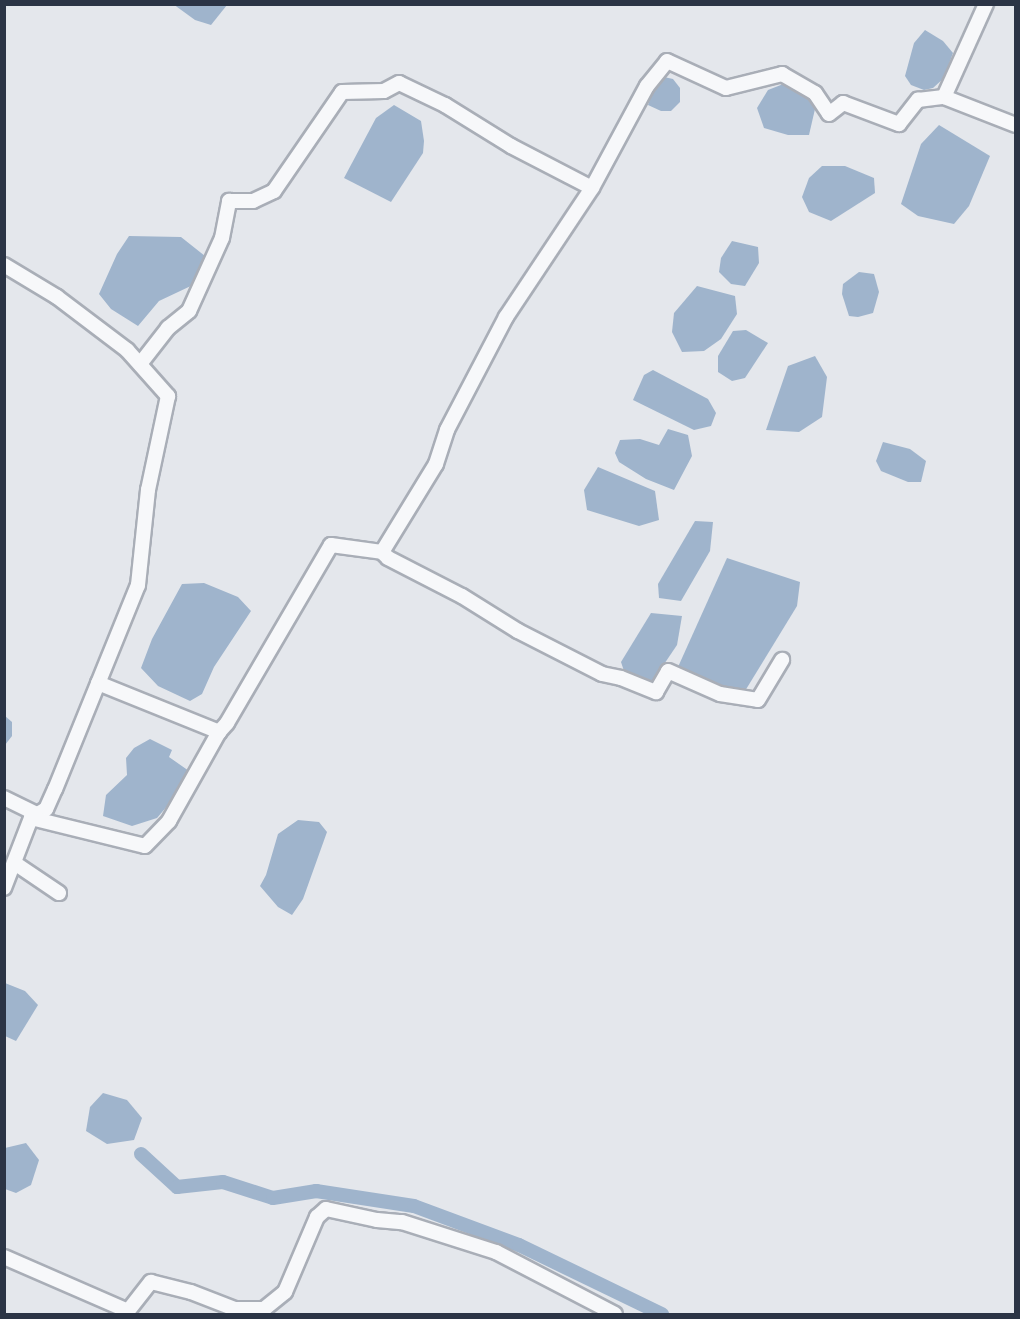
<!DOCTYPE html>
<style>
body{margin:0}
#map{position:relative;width:1020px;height:1319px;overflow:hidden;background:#e4e7ec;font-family:"Asap Condensed",sans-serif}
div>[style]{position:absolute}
.water>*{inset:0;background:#9fb4cc}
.canal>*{height:14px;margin:-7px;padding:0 7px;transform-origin:7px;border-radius:7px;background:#9fb4cc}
.roads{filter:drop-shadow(2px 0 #a9aeb7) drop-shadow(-2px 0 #a9aeb7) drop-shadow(0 2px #a9aeb7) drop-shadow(0 -2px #a9aeb7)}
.street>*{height:14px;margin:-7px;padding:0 7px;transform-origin:7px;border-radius:7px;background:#f7f8fa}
span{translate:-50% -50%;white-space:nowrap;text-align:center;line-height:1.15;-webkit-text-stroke:6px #f4f6f9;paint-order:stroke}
.frame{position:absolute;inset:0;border:6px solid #2b3445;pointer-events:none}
</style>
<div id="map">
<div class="water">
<div style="clip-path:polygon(173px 4px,227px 4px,227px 5px,211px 25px,195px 20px)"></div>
<div style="clip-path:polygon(925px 30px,943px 41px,953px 53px,944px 78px,933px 88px,924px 90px,911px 85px,905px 76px,914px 43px)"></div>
<div style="clip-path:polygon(664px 77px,673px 79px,680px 88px,680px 102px,671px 111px,661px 111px,648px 105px,655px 84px)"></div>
<div style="clip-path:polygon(791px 81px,810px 95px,815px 109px,809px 135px,788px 135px,764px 128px,757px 108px,768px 90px)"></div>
<div style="clip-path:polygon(394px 105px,421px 121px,424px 141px,423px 153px,391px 202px,344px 178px,376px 118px)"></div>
<div style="clip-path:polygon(939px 125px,990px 156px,969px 206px,954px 224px,918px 216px,901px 204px,921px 144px)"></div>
<div style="clip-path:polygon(822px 166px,845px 166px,874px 178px,875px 193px,831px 221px,809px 212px,802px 197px,809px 178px)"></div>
<div style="clip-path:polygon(129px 236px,181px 237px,210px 260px,195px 284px,159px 301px,138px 326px,111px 309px,99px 294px,117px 254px)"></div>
<div style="clip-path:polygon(732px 241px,758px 247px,759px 263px,745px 286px,731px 284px,719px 272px,721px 258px)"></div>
<div style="clip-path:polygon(859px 272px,874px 274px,879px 292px,873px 313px,858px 317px,849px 316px,842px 294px,843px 284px)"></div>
<div style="clip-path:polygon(697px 286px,735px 296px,737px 314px,721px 339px,704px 351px,682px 352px,672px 332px,674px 313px)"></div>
<div style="clip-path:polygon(746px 330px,768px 343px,745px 378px,732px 381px,718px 372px,718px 356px,733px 331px)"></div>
<div style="clip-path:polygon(815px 356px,827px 377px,822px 417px,799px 432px,766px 430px,788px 366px)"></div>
<div style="clip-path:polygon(653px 370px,708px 399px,716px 413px,711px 426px,694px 430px,633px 400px,644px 375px)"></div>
<div style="clip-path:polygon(668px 429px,688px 435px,692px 456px,674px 490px,646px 479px,619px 462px,615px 453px,620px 440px,640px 439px,659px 445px)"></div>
<div style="clip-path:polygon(883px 442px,910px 449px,926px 461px,921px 482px,908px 482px,881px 471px,876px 461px)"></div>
<div style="clip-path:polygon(598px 467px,655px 491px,659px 520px,639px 526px,587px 510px,584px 490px)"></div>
<div style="clip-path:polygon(695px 521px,713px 522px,710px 551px,681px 601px,659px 598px,658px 584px)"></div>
<div style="clip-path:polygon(727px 558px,800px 582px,797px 606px,745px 691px,718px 687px,678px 667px)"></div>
<div style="clip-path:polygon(204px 583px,238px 597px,251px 611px,214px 667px,202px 694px,190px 701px,158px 686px,141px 668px,152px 639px,182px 584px)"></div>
<div style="clip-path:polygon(651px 613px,682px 616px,677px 645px,650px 685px,625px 674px,621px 662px)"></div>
<div style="clip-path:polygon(5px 716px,12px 722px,12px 736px,5px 745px)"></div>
<div style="clip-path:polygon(150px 739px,172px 750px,169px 757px,189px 771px,179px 792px,157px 818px,132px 826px,103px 816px,106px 795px,127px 775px,126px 758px,134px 748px)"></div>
<div style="clip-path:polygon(298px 820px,319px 822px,327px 832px,303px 899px,292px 915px,278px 907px,260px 886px,266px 875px,278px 834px)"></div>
<div style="clip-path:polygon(5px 983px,25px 991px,38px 1005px,16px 1041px,5px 1036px)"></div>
<div style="clip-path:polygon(103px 1093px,127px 1100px,142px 1118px,134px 1140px,107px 1144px,86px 1131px,90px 1107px)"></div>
<div style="clip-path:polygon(26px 1143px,39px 1160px,31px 1185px,16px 1193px,5px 1189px,5px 1148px)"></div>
</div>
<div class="canal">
<div style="left:141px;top:1154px;width:49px;rotate:42.5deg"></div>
<div style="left:177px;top:1187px;width:46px;rotate:-6.2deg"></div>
<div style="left:223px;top:1182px;width:52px;rotate:17.7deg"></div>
<div style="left:273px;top:1198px;width:44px;rotate:-9.2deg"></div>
<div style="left:316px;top:1191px;width:99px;rotate:8.7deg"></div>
<div style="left:414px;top:1206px;width:112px;rotate:20.4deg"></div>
<div style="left:519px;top:1245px;width:159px;rotate:25.8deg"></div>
</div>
<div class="roads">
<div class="street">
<div style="left:944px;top:97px;width:102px;rotate:-65.7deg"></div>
<div style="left:592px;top:188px;width:155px;rotate:123.7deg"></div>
<div style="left:506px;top:317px;width:127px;rotate:117.6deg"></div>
<div style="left:447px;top:430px;width:36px;rotate:108deg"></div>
<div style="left:436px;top:464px;width:103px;rotate:121.5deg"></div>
<div style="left:382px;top:552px;width:8px;rotate:45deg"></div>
<div style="left:388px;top:558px;width:83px;rotate:27.2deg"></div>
<div style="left:462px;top:596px;width:66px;rotate:32deg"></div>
<div style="left:518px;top:631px;width:94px;rotate:27.1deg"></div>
<div style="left:602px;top:674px;width:19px;rotate:12deg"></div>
<div style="left:621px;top:678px;width:38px;rotate:22deg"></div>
<div style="left:656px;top:692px;width:24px;rotate:-60deg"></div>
<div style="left:668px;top:671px;width:57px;rotate:23.9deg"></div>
<div style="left:720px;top:694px;width:38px;rotate:9deg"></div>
<div style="left:758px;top:700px;width:47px;rotate:-59deg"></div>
<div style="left:4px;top:265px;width:62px;rotate:31.1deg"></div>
<div style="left:57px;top:297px;width:88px;rotate:37.1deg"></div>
<div style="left:127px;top:350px;width:62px;rotate:48.3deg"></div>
<div style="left:168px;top:396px;width:96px;rotate:102deg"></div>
<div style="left:148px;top:490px;width:96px;rotate:96deg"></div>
<div style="left:138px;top:585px;width:220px;rotate:112.1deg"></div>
<div style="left:55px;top:789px;width:22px;rotate:114deg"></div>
<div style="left:46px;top:809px;width:17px;rotate:149deg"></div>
<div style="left:31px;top:818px;width:75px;rotate:111.1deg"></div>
<div style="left:140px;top:364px;width:46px;rotate:-52.1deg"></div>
<div style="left:168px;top:328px;width:27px;rotate:-39deg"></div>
<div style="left:189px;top:311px;width:80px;rotate:-65.7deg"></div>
<div style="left:222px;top:238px;width:38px;rotate:-79deg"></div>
<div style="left:229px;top:201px;width:24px"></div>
<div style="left:253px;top:201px;width:23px;rotate:-25deg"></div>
<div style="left:274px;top:191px;width:120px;rotate:-55.5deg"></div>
<div style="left:342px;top:92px;width:42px;rotate:-1.4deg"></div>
<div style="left:384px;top:91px;width:17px;rotate:-28deg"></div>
<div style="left:399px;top:83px;width:51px;rotate:25.6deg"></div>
<div style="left:445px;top:105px;width:78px;rotate:31.8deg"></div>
<div style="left:511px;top:146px;width:91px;rotate:27.4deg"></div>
<div style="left:592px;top:188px;width:116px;rotate:-61.7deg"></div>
<div style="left:647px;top:86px;width:32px;rotate:-51deg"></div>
<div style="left:667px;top:61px;width:65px;rotate:24.6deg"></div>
<div style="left:726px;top:88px;width:58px;rotate:-14deg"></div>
<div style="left:782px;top:74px;width:38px;rotate:30deg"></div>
<div style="left:815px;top:93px;width:25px;rotate:56deg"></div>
<div style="left:829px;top:114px;width:18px;rotate:-38deg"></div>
<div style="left:843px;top:103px;width:60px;rotate:20.6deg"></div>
<div style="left:899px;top:124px;width:31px;rotate:-52deg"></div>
<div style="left:918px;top:100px;width:26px;rotate:-7deg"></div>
<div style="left:944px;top:97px;width:77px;rotate:21.3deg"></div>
<div style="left:98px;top:683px;width:131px;rotate:22deg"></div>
<div style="left:4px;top:798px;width:37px;rotate:26deg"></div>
<div style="left:31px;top:818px;width:117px;rotate:13.8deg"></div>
<div style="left:145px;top:846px;width:35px;rotate:-46deg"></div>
<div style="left:169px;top:821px;width:102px;rotate:-60.7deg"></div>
<div style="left:219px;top:732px;width:12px;rotate:-48deg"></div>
<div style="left:227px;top:723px;width:206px;rotate:-59.7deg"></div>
<div style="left:331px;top:545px;width:51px;rotate:7.8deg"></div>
<div style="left:16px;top:864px;width:52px;rotate:34deg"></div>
<div style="left:4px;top:1257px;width:135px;rotate:23.5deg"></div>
<div style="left:128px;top:1311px;width:37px;rotate:-52deg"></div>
<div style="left:151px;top:1282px;width:41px;rotate:14deg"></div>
<div style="left:191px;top:1292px;width:47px;rotate:21.1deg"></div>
<div style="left:235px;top:1309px;width:29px"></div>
<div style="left:264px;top:1309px;width:27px;rotate:-39deg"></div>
<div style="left:285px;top:1292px;width:82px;rotate:-66.9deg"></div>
<div style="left:317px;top:1217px;width:12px;rotate:-42deg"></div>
<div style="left:326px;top:1209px;width:52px;rotate:12.2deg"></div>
<div style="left:377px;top:1220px;width:25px;rotate:5deg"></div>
<div style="left:402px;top:1222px;width:99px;rotate:17.7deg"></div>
<div style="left:496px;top:1252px;width:134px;rotate:27.5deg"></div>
</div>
</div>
<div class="frame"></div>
</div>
